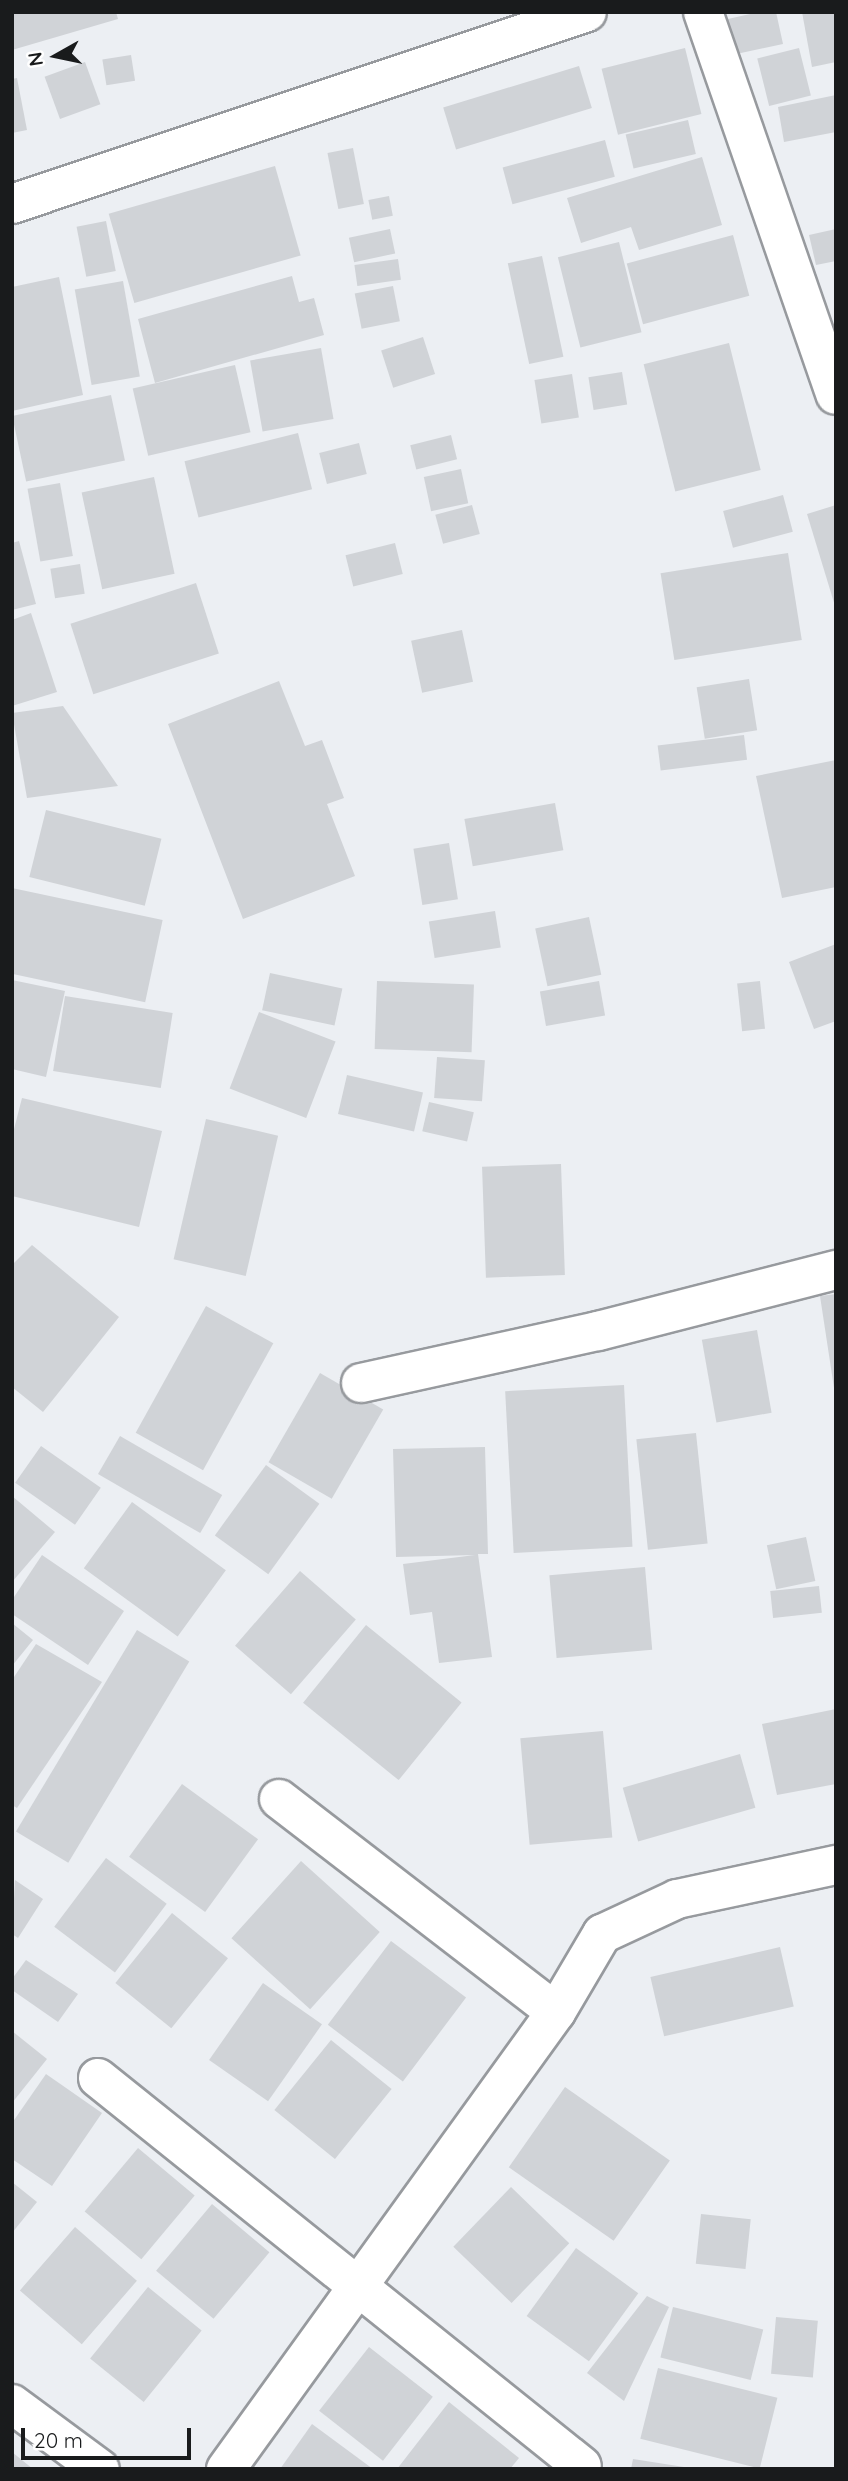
<!DOCTYPE html>
<style>
body{margin:0}
#map{position:relative;width:848px;height:2481px;overflow:hidden;background:#eceff3;font-family:Quicksand,sans-serif}
div>[style]{position:absolute}
.building>*{inset:0;background:#d0d3d7;transform-origin:0 0}
.roads{filter:drop-shadow(2px 0 #979a9e) drop-shadow(-2px 0 #979a9e) drop-shadow(0 2px #979a9e) drop-shadow(0 -2px #979a9e)}
.street>*{height:38px;margin:-19px;padding:0 19px;transform-origin:19px;border-radius:19px;background:#fff}
span{translate:-50% -50%;white-space:nowrap;text-align:center;line-height:1.15;-webkit-text-stroke:5px #fff;paint-order:stroke}
.frame{position:absolute;inset:0;border:14px solid #191b1c;pointer-events:none}
.north{position:absolute;left:21px;top:21px;width:70px;height:70px;-webkit-text-stroke:5px #fff;paint-order:stroke;rotate:261deg;font-size:19px;font-weight:700;line-height:28px;text-align:center;color:#191b1c}
.north::after{content:'';display:block;margin:auto;width:24px;height:32px;background:#191b1c;clip-path:polygon(50% 0,100% 100%,50% 72%,0 100%)}
.scale{position:absolute;left:21px;top:2428px;width:170px;height:32px;box-sizing:border-box;border:4px solid #191b1c;border-top:0;padding-left:9px;font-size:21px;line-height:24px;white-space:nowrap;color:#191b1c;-webkit-text-stroke:5px #fff;paint-order:stroke}
</style>
<div id="map">
<div class="building">
<div style="clip-path:polygon(12px 12px,116px 12px,118px 19px,12px 50px)"></div>
<div style="clip-path:polygon(759px 12px,776px 12px,783px 44px,727px 56px,719px 21px)"></div>
<div style="clip-path:polygon(802px 12px,836px 12px,836px 62px,812px 67px)"></div>
<div style="left:685px;top:48px;width:68px;height:86px;rotate:76deg"></div>
<div style="left:799px;top:48px;width:49px;height:43px;rotate:76deg"></div>
<div style="left:131px;top:55px;width:26px;height:29px;rotate:81deg"></div>
<div style="left:85px;top:62px;width:45px;height:43px;rotate:70deg"></div>
<div style="left:579px;top:66px;width:44px;height:142px;rotate:73deg"></div>
<div style="clip-path:polygon(17px 78px,27px 130px,12px 133px,12px 79px)"></div>
<div style="clip-path:polygon(836px 95px,836px 132px,784px 142px,778px 107px)"></div>
<div style="left:688px;top:120px;width:35px;height:64px;rotate:77deg"></div>
<div style="left:605px;top:140px;width:38px;height:106px;rotate:75deg"></div>
<div style="left:353px;top:148px;width:57px;height:26px;rotate:79deg"></div>
<div style="clip-path:polygon(702px 157px,722px 225px,639px 250px,631px 227px,581px 243px,567px 198px)"></div>
<div style="left:275px;top:166px;width:93px;height:173px;rotate:74deg"></div>
<div style="left:389px;top:196px;width:20px;height:21px;rotate:79deg"></div>
<div style="left:106px;top:221px;width:51px;height:30px;rotate:79deg"></div>
<div style="left:390px;top:229px;width:25px;height:42px;rotate:78deg"></div>
<div style="clip-path:polygon(836px 229px,836px 261px,816px 265px,809px 235px)"></div>
<div style="left:733px;top:235px;width:63px;height:110px;rotate:75deg"></div>
<div style="left:619px;top:242px;width:93px;height:63px;rotate:76deg"></div>
<div style="left:542px;top:256px;width:103px;height:35px;rotate:78deg"></div>
<div style="left:398px;top:259px;width:21px;height:44px;rotate:82deg"></div>
<div style="clip-path:polygon(292px 276px,299px 302px,314px 298px,324px 335px,155px 383px,138px 319px)"></div>
<div style="clip-path:polygon(59px 277px,83px 395px,12px 411px,12px 287px)"></div>
<div style="left:123px;top:281px;width:97px;height:49px;rotate:80deg"></div>
<div style="left:393px;top:286px;width:36px;height:39px;rotate:79deg"></div>
<div style="left:423px;top:337px;width:39px;height:44px;rotate:72deg"></div>
<div style="left:729px;top:343px;width:131px;height:88px;rotate:76deg"></div>
<div style="left:321px;top:348px;width:72px;height:72px;rotate:80deg"></div>
<div style="left:235px;top:365px;width:69px;height:105px;rotate:77deg"></div>
<div style="left:622px;top:372px;width:33px;height:34px;rotate:81deg"></div>
<div style="left:572px;top:374px;width:44px;height:38px;rotate:81deg"></div>
<div style="left:111px;top:395px;width:67px;height:101px;rotate:78deg"></div>
<div style="left:298px;top:433px;width:58px;height:117px;rotate:76deg"></div>
<div style="left:451px;top:435px;width:25px;height:42px;rotate:76deg"></div>
<div style="left:359px;top:443px;width:32px;height:41px;rotate:76deg"></div>
<div style="left:461px;top:469px;width:35px;height:38px;rotate:78deg"></div>
<div style="left:154px;top:477px;width:99px;height:74px;rotate:78deg"></div>
<div style="left:60px;top:483px;width:74px;height:33px;rotate:80deg"></div>
<div style="left:783px;top:495px;width:38px;height:62px;rotate:75deg"></div>
<div style="left:472px;top:505px;width:30px;height:38px;rotate:75deg"></div>
<div style="clip-path:polygon(836px 505px,836px 606px,835px 606px,807px 514px)"></div>
<div style="clip-path:polygon(19px 541px,36px 604px,12px 610px,12px 543px)"></div>
<div style="left:395px;top:543px;width:32px;height:51px;rotate:76deg"></div>
<div style="left:788px;top:553px;width:88px;height:129px;rotate:81deg"></div>
<div style="left:80px;top:564px;width:30px;height:30px;rotate:81deg"></div>
<div style="left:196px;top:583px;width:74px;height:132px;rotate:72deg"></div>
<div style="clip-path:polygon(31px 613px,57px 692px,12px 706px,12px 620px)"></div>
<div style="left:462px;top:630px;width:53px;height:52px;rotate:78deg"></div>
<div style="left:749px;top:679px;width:52px;height:53px;rotate:81deg"></div>
<div style="clip-path:polygon(279px 681px,305px 746px,322px 740px,344px 798px,327px 804px,355px 876px,243px 919px,168px 724px)"></div>
<div style="clip-path:polygon(63px 706px,118px 786px,27px 798px,12px 713px)"></div>
<div style="left:744px;top:735px;width:25px;height:87px;rotate:83deg"></div>
<div style="clip-path:polygon(836px 760px,836px 887px,782px 898px,756px 776px)"></div>
<div style="left:555px;top:803px;width:48px;height:92px;rotate:80deg"></div>
<div style="left:46px;top:810px;width:119px;height:69px;rotate:14deg"></div>
<div style="left:449px;top:843px;width:57px;height:36px;rotate:81deg"></div>
<div style="left:12px;top:888px;width:154px;height:84px;rotate:12deg"></div>
<div style="left:495px;top:911px;width:37px;height:67px;rotate:81deg"></div>
<div style="left:589px;top:917px;width:59px;height:55px;rotate:78deg"></div>
<div style="clip-path:polygon(836px 944px,836px 1021px,814px 1029px,789px 962px)"></div>
<div style="left:270px;top:973px;width:74px;height:38px;rotate:12deg"></div>
<div style="clip-path:polygon(12px 980px,65px 991px,46px 1077px,12px 1069px)"></div>
<div style="left:377px;top:981px;width:97px;height:68px;rotate:2deg"></div>
<div style="left:599px;top:981px;width:35px;height:60px;rotate:80deg"></div>
<div style="left:760px;top:981px;width:48px;height:23px;rotate:84deg"></div>
<div style="left:65px;top:996px;width:109px;height:76px;rotate:9deg"></div>
<div style="left:259px;top:1012px;width:82px;height:82px;rotate:21deg"></div>
<div style="left:437px;top:1057px;width:48px;height:41px;rotate:4deg"></div>
<div style="left:347px;top:1075px;width:78px;height:40px;rotate:13deg"></div>
<div style="clip-path:polygon(22px 1098px,162px 1131px,139px 1227px,12px 1196px,12px 1137px)"></div>
<div style="left:429px;top:1102px;width:46px;height:30px;rotate:13deg"></div>
<div style="left:206px;top:1119px;width:74px;height:144px;rotate:13deg"></div>
<div style="left:561px;top:1164px;width:111px;height:79px;rotate:88deg"></div>
<div style="clip-path:polygon(32px 1245px,119px 1317px,43px 1412px,12px 1387px,12px 1265px)"></div>
<div style="clip-path:polygon(836px 1294px,836px 1388px,834px 1388px,820px 1296px)"></div>
<div style="left:206px;top:1306px;width:77px;height:145px;rotate:29deg"></div>
<div style="left:757px;top:1330px;width:84px;height:56px;rotate:80deg"></div>
<div style="left:320px;top:1373px;width:73px;height:103px;rotate:30deg"></div>
<div style="left:624px;top:1385px;width:162px;height:119px;rotate:87deg"></div>
<div style="left:696px;top:1433px;width:111px;height:60px;rotate:84deg"></div>
<div style="left:120px;top:1436px;width:118px;height:44px;rotate:30deg"></div>
<div style="left:41px;top:1446px;width:73px;height:45px;rotate:35deg"></div>
<div style="clip-path:polygon(485px 1447px,488px 1554px,478px 1554px,492px 1657px,439px 1663px,432px 1612px,410px 1615px,403px 1564px,475px 1555px,396px 1557px,393px 1449px)"></div>
<div style="left:266px;top:1465px;width:66px;height:87px;rotate:36deg"></div>
<div style="clip-path:polygon(12px 1496px,55px 1532px,12px 1582px)"></div>
<div style="left:132px;top:1502px;width:116px;height:82px;rotate:36deg"></div>
<div style="left:806px;top:1537px;width:45px;height:40px;rotate:78deg"></div>
<div style="clip-path:polygon(42px 1555px,124px 1611px,88px 1665px,12px 1614px,12px 1600px)"></div>
<div style="left:645px;top:1567px;width:83px;height:96px;rotate:85deg"></div>
<div style="left:300px;top:1571px;width:74px;height:99px;rotate:41deg"></div>
<div style="left:819px;top:1586px;width:27px;height:49px;rotate:84deg"></div>
<div style="clip-path:polygon(12px 1623px,33px 1640px,12px 1666px)"></div>
<div style="left:366px;top:1625px;width:123px;height:100px;rotate:39deg"></div>
<div style="left:137px;top:1630px;width:61px;height:235px;rotate:31deg"></div>
<div style="clip-path:polygon(36px 1644px,102px 1682px,17px 1808px,12px 1805px,12px 1680px)"></div>
<div style="clip-path:polygon(836px 1709px,836px 1784px,777px 1795px,762px 1724px)"></div>
<div style="left:603px;top:1731px;width:107px;height:83px;rotate:85deg"></div>
<div style="left:740px;top:1754px;width:56px;height:122px;rotate:74deg"></div>
<div style="left:182px;top:1784px;width:94px;height:90px;rotate:36deg"></div>
<div style="left:106px;top:1858px;width:76px;height:86px;rotate:37deg"></div>
<div style="left:301px;top:1861px;width:106px;height:104px;rotate:42deg"></div>
<div style="clip-path:polygon(15px 1880px,43px 1899px,18px 1938px,12px 1934px)"></div>
<div style="left:172px;top:1913px;width:72px;height:90px;rotate:39deg"></div>
<div style="left:391px;top:1941px;width:94px;height:105px;rotate:37deg"></div>
<div style="left:780px;top:1947px;width:61px;height:133px;rotate:77deg"></div>
<div style="clip-path:polygon(26px 1960px,78px 1994px,58px 2022px,12px 1990px,12px 1979px)"></div>
<div style="left:263px;top:1983px;width:72px;height:94px;rotate:35deg"></div>
<div style="clip-path:polygon(12px 2031px,47px 2059px,12px 2103px)"></div>
<div style="left:331px;top:2040px;width:78px;height:90px;rotate:39deg"></div>
<div style="clip-path:polygon(46px 2074px,102px 2113px,52px 2186px,12px 2159px,12px 2123px)"></div>
<div style="left:565px;top:2087px;width:128px;height:98px;rotate:35deg"></div>
<div style="left:138px;top:2148px;width:74px;height:83px;rotate:40deg"></div>
<div style="clip-path:polygon(12px 2182px,37px 2202px,12px 2233px)"></div>
<div style="left:511px;top:2187px;width:81px;height:83px;rotate:44deg"></div>
<div style="left:212px;top:2204px;width:75px;height:87px;rotate:40deg"></div>
<div style="left:701px;top:2214px;width:50px;height:50px;rotate:6deg"></div>
<div style="left:75px;top:2227px;width:82px;height:84px;rotate:41deg"></div>
<div style="left:576px;top:2248px;width:77px;height:84px;rotate:36deg"></div>
<div style="left:148px;top:2287px;width:69px;height:92px;rotate:39deg"></div>
<div style="clip-path:polygon(647px 2296px,669px 2307px,624px 2401px,587px 2373px)"></div>
<div style="left:673px;top:2307px;width:93px;height:52px;rotate:14deg"></div>
<div style="left:776px;top:2317px;width:42px;height:57px;rotate:5deg"></div>
<div style="left:369px;top:2347px;width:81px;height:81px;rotate:38deg"></div>
<div style="left:658px;top:2368px;width:123px;height:73px;rotate:14deg"></div>
<div style="clip-path:polygon(449px 2402px,519px 2458px,510px 2469px,397px 2469px)"></div>
<div style="clip-path:polygon(312px 2424px,373px 2469px,280px 2469px)"></div>
<div style="clip-path:polygon(12px 2452px,33px 2469px,12px 2469px)"></div>
<div style="clip-path:polygon(633px 2459px,684px 2467px,684px 2469px,631px 2469px)"></div>
</div>
<div class="roads">
<div class="street">
<div style="left:703px;top:12px;width:405px;rotate:70.9deg"></div>
<div style="left:12px;top:204px;width:606px;rotate:-18.46deg"></div>
<div style="left:361px;top:1383px;width:243px;rotate:-12.4deg"></div>
<div style="left:598px;top:1331px;width:246px;rotate:-14.4deg"></div>
<div style="left:279px;top:1799px;width:349px;rotate:37.6deg"></div>
<div style="left:98px;top:2078px;width:620px;rotate:38.72deg"></div>
<div style="left:12px;top:2404px;width:109px;rotate:36.5deg"></div>
<div style="left:226px;top:2469px;width:564px;rotate:-54.17deg"></div>
<div style="left:556px;top:2012px;width:91px;rotate:-59.5deg"></div>
<div style="left:602px;top:1934px;width:83px;rotate:-25deg"></div>
<div style="left:677px;top:1899px;width:163px;rotate:-12.1deg"></div>
</div>
</div>
<div class="frame"></div>
<div class="north">N</div>
<div class="scale">20 m</div>
</div>
